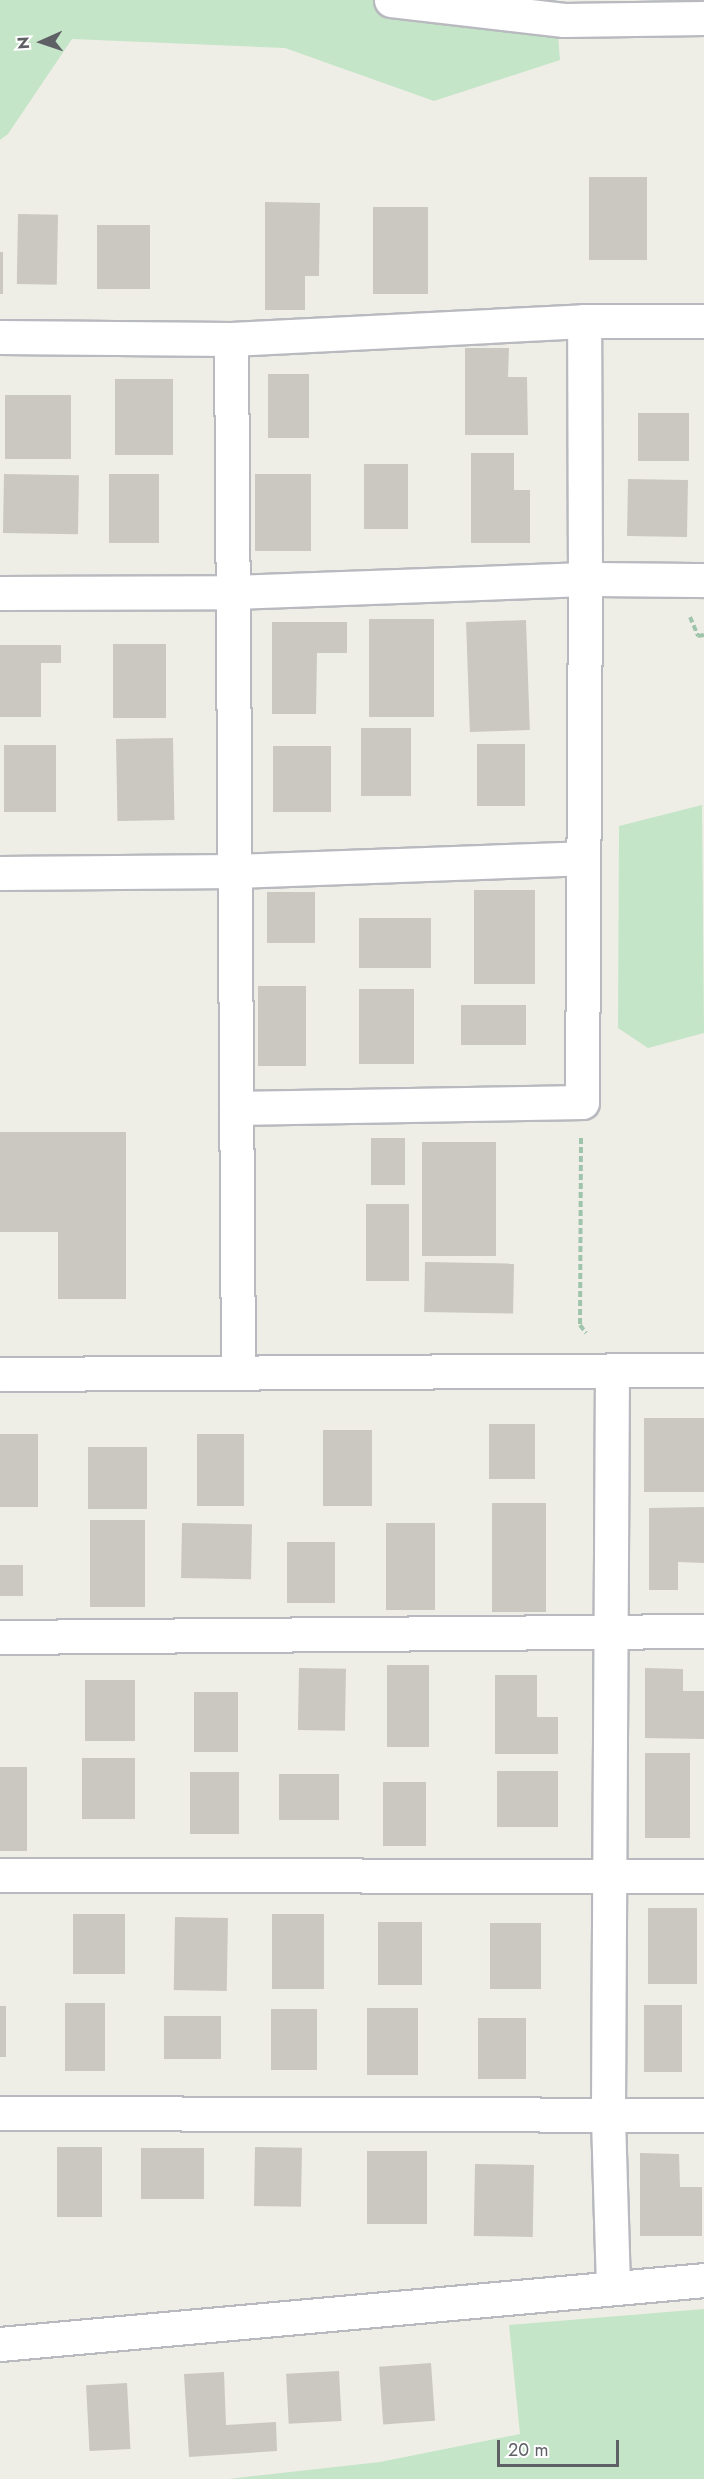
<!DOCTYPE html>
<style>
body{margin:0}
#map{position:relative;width:704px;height:2479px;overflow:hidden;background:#efeee6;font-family:Jost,sans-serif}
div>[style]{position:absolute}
.green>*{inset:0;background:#c4e5c7}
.building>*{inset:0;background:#cbc8c2;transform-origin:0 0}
.path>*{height:4px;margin-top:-2px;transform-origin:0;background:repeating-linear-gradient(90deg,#9ec5ac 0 6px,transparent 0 9px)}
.roads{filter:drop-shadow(2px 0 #b8babf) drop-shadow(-2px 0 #b8babf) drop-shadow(0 2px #b8babf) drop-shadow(0 -2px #b8babf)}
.street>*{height:33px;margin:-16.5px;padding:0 16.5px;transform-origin:16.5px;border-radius:16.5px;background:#fff}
.secondary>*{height:33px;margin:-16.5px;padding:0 16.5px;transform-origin:16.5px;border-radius:16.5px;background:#fff}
span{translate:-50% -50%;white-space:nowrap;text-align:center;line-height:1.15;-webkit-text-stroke:4.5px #fff;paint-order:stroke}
.north{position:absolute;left:12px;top:12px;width:60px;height:60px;-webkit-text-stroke:4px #fff;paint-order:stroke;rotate:267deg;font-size:16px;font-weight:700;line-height:24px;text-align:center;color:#5e6065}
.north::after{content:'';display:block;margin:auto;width:21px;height:27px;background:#5e6065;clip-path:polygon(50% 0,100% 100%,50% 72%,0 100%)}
.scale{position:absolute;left:497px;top:2440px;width:122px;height:27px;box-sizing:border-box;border:3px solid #5e6065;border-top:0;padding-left:8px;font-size:18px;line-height:21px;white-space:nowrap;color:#5e6065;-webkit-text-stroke:4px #fff;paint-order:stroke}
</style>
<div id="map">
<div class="green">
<div style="clip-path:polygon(0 0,555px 0,560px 60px,434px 101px,285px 48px,72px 39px,8px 134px,0 140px)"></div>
<div style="clip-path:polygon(702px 805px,704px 1033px,648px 1048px,618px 1028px,619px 826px)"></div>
<div style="clip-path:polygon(704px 2309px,704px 2479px,228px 2479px,380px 2462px,520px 2434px,509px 2325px)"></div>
</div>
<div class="building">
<div style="left:589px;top:177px;width:58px;height:83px"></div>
<div style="clip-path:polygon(265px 202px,320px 203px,319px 276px,305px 276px,305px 310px,265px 310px)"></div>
<div style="left:373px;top:207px;width:55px;height:87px"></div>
<div style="left:18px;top:214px;width:40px;height:70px;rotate:1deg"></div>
<div style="left:97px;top:225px;width:53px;height:64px"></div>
<div style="left:0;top:252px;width:3px;height:42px"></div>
<div style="clip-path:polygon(465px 348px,509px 348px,508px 377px,527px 377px,528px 435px,465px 435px)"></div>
<div style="left:268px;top:374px;width:41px;height:64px"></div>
<div style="left:115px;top:379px;width:58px;height:76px"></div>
<div style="left:5px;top:395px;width:66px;height:64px"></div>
<div style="left:638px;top:413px;width:51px;height:48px"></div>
<div style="clip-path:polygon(471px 453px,514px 453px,514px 490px,530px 490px,530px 543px,471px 543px)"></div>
<div style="left:364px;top:464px;width:44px;height:65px"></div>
<div style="left:4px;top:474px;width:75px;height:59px;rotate:1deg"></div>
<div style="left:109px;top:474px;width:50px;height:69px"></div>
<div style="left:255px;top:474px;width:56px;height:77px"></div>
<div style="left:628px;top:479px;width:60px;height:57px;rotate:1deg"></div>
<div style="left:369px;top:619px;width:65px;height:98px"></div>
<div style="left:526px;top:620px;width:110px;height:60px;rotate:88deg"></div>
<div style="clip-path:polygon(272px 622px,347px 622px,347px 653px,317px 653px,316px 714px,272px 714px)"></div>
<div style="left:113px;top:644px;width:53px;height:74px"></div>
<div style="clip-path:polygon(0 645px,61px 645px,61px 663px,41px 663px,41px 717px,0 717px)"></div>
<div style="left:361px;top:728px;width:50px;height:68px"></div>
<div style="left:173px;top:738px;width:82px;height:57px;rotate:89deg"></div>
<div style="left:525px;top:744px;width:62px;height:48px;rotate:90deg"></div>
<div style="left:56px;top:745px;width:67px;height:52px;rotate:90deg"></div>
<div style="left:273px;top:746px;width:58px;height:66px"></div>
<div style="left:474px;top:890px;width:61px;height:94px"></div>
<div style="left:267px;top:892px;width:48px;height:51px"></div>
<div style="left:359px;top:918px;width:72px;height:50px"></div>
<div style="left:258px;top:986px;width:48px;height:80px"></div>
<div style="left:359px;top:989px;width:55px;height:75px"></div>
<div style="left:461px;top:1005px;width:65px;height:40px"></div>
<div style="clip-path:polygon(0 1132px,126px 1132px,126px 1299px,58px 1299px,58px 1232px,0 1232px)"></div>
<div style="left:371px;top:1138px;width:34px;height:47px"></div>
<div style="left:422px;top:1142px;width:74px;height:114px"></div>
<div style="left:366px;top:1204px;width:43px;height:77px"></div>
<div style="left:425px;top:1262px;width:89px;height:50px;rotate:1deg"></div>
<div style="left:644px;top:1418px;width:60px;height:74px"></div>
<div style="left:489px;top:1424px;width:46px;height:55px"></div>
<div style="left:323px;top:1430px;width:49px;height:76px"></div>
<div style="left:0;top:1434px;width:38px;height:73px"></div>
<div style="left:197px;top:1434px;width:47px;height:72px"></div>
<div style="left:88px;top:1447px;width:59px;height:62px"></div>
<div style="left:492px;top:1503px;width:54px;height:109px"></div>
<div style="clip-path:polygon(704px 1507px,704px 1563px,678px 1562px,678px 1590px,649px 1590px,649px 1508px)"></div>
<div style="left:90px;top:1520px;width:55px;height:87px"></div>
<div style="left:182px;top:1523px;width:70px;height:55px;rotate:1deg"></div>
<div style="left:386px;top:1523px;width:49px;height:87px"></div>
<div style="left:287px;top:1542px;width:48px;height:61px"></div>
<div style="left:0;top:1565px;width:23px;height:31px"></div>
<div style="left:387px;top:1665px;width:42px;height:82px"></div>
<div style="left:299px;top:1668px;width:47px;height:62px;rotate:1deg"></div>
<div style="clip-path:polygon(645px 1668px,683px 1669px,683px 1691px,704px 1691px,704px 1739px,645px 1738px)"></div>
<div style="clip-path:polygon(495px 1675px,537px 1675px,537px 1717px,558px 1717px,558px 1754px,495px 1754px)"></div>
<div style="left:85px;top:1680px;width:50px;height:61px"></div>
<div style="left:194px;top:1692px;width:44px;height:60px"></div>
<div style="left:645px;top:1753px;width:45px;height:85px"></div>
<div style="left:82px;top:1758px;width:53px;height:61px"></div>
<div style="left:0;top:1767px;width:27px;height:84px"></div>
<div style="left:497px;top:1771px;width:61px;height:56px"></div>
<div style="left:239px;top:1772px;width:62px;height:49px;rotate:90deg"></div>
<div style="left:279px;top:1774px;width:60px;height:46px"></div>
<div style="left:383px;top:1782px;width:43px;height:64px"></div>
<div style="left:697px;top:1908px;width:76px;height:49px;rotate:90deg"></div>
<div style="left:73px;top:1914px;width:52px;height:60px"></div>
<div style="left:272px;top:1914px;width:52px;height:75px"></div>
<div style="left:175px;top:1917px;width:53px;height:73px;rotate:1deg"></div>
<div style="left:378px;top:1922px;width:44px;height:63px"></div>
<div style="left:490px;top:1923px;width:51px;height:66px"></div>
<div style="left:65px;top:2003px;width:40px;height:68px"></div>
<div style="left:644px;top:2005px;width:38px;height:67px"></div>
<div style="left:0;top:2006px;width:6px;height:51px"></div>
<div style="left:367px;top:2008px;width:51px;height:67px"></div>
<div style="left:271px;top:2009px;width:46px;height:61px"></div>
<div style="left:164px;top:2016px;width:57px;height:43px"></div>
<div style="left:478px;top:2018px;width:48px;height:61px"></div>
<div style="left:102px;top:2147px;width:70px;height:45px;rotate:90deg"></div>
<div style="left:255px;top:2147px;width:47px;height:59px;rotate:1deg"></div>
<div style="left:141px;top:2148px;width:63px;height:51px"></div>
<div style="left:367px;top:2151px;width:60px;height:73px"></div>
<div style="clip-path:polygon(640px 2153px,679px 2154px,680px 2187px,702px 2187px,702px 2236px,640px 2236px)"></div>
<div style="left:534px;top:2165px;width:72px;height:59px;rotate:91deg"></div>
<div style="left:431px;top:2363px;width:58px;height:52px;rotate:86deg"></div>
<div style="left:339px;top:2371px;width:50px;height:53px;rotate:87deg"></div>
<div style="clip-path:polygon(224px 2372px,226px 2425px,276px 2422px,277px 2451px,189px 2457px,184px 2374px)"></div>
<div style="left:127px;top:2383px;width:66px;height:41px;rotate:87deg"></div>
</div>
<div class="path">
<div style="left:690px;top:617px;width:21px;rotate:67deg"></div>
<div style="left:698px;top:636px;width:6px;rotate:-9deg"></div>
<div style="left:581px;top:1138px;width:187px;rotate:90.3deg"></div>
<div style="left:580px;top:1325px;width:10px;rotate:53deg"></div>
</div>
<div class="roads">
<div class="street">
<div style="left:391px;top:0;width:174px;rotate:6.6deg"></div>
<div style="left:564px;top:20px;width:140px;rotate:-0.8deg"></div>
<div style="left:0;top:337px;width:231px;rotate:0.5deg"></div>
<div style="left:231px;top:339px;width:353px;rotate:-2.9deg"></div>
<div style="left:231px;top:339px;width:1033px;rotate:89.61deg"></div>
<div style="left:0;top:593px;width:233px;rotate:-0.2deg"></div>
<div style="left:233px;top:592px;width:352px;rotate:-2.1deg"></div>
<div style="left:585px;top:579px;width:258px;rotate:-90.2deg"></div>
<div style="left:584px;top:321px;width:120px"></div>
<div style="left:0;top:873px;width:235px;rotate:-0.5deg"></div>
<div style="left:235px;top:871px;width:348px;rotate:-2.1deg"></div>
<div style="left:236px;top:1108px;width:346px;rotate:-1deg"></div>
<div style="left:582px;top:1102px;width:523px;rotate:-89.67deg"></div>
<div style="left:585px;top:579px;width:119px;rotate:0.5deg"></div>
<div style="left:612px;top:1370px;width:748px;rotate:90.31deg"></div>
<div style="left:608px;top:2118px;width:170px;rotate:88.3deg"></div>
<div style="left:0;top:1637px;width:704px;rotate:-0.49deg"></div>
<div style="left:0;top:1875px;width:704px;rotate:0.08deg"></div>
<div style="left:0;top:2113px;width:704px;rotate:0.16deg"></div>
<div style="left:0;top:2344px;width:707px;rotate:-5.19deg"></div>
</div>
<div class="secondary">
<div style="left:0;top:1374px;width:704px;rotate:-0.33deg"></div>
</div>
</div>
<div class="north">N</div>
<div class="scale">20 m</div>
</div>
